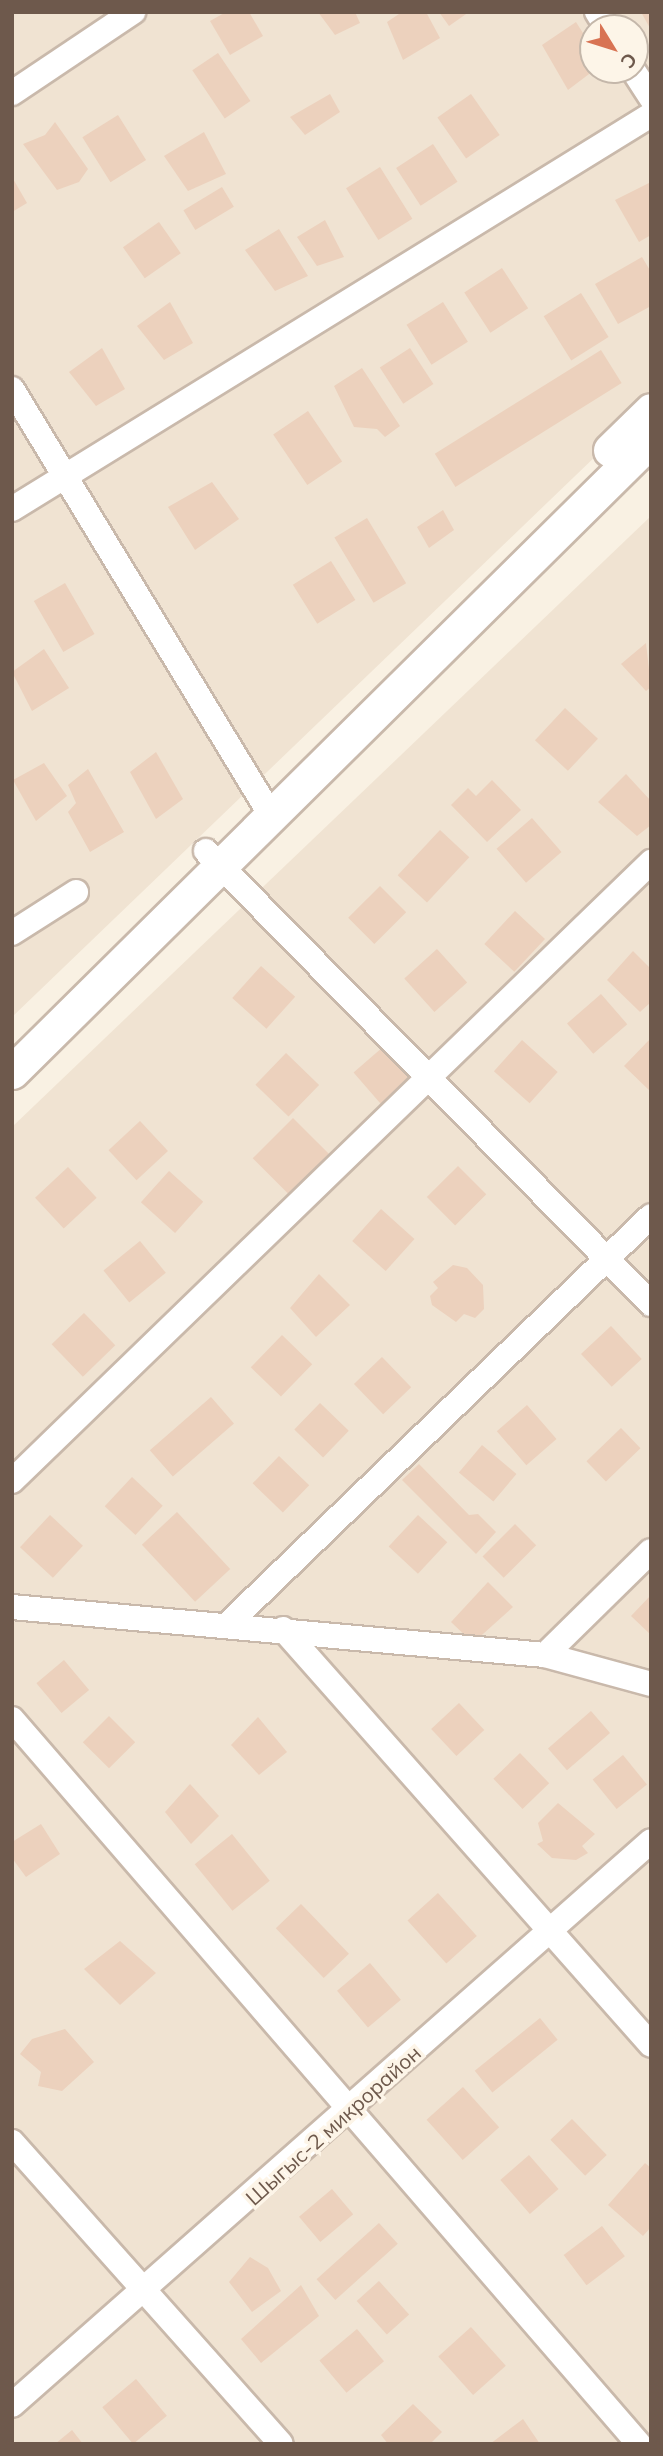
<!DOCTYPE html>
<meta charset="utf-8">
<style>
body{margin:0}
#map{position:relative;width:663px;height:2456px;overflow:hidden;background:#f9f1e3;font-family:Mulish,sans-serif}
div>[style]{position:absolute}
.residential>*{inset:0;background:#f0e3d2}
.building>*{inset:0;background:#ecd1bd;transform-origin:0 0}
.roads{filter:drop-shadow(2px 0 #c9b9ab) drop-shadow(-2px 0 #c9b9ab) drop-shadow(0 2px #c9b9ab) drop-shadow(0 -2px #c9b9ab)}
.street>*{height:24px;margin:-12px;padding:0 12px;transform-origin:12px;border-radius:12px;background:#fff}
.secondary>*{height:33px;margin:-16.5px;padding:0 16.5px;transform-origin:16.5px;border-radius:16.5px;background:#fff}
span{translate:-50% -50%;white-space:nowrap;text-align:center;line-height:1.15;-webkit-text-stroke:7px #fdf5e8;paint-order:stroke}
.street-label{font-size:21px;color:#6e594c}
.frame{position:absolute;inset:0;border:14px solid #6e594c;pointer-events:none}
.north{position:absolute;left:579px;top:14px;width:70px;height:70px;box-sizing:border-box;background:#fdf5e8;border:2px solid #c4b7aa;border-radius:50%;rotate:128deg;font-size:19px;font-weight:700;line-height:28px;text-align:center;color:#6e594c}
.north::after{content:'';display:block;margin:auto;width:24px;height:32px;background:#d87353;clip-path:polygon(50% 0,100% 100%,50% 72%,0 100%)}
</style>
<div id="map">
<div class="residential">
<div style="clip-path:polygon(evenodd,12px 12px,651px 12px,651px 403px,12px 1017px,12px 12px,593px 28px,635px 28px,635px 70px,593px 70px,593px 28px)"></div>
<div style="clip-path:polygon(651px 516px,651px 2444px,12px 2444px,12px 1127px)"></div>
</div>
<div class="building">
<div style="clip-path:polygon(226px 12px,249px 12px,263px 36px,230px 55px,210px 21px)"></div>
<div style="clip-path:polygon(318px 12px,355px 12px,360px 23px,335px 35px)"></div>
<div style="clip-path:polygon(402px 12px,426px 12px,440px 38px,403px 60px,387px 22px)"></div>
<div style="clip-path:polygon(439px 12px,469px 12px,449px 26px)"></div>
<div style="clip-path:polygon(641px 12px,651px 12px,651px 30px)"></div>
<div style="clip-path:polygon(576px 22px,593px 49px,593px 71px,568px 90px,542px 45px)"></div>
<div style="left:218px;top:53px;width:58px;height:31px;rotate:56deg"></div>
<div style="clip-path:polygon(330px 94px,340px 112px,305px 135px,290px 117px)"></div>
<div style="left:471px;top:94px;width:50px;height:41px;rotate:55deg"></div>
<div style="left:118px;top:115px;width:53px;height:42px;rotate:58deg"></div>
<div style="clip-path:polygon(55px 122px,88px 169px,79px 182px,57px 190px,23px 144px,45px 135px)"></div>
<div style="clip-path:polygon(204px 132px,226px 174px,188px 191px,164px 156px)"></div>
<div style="left:433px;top:144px;width:45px;height:44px;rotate:57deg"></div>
<div style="left:380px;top:167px;width:61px;height:40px;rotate:58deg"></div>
<div style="clip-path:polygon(12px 177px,27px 203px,12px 212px)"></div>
<div style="clip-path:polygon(651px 182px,651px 235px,639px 242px,615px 200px)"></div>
<div style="left:222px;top:187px;width:23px;height:45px;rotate:59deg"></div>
<div style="clip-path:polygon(325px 220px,344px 257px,317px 266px,297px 237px)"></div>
<div style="left:159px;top:222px;width:38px;height:44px;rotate:55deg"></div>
<div style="clip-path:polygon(279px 229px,308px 276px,275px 291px,245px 250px)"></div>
<div style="clip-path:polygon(642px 257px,651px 272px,651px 306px,618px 324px,595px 284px)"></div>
<div style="left:502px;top:268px;width:48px;height:45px;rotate:57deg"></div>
<div style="left:581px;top:293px;width:52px;height:44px;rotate:58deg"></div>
<div style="clip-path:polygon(170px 302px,193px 343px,164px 360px,137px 326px)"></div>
<div style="left:443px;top:302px;width:47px;height:43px;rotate:58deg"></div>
<div style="clip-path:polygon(102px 348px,125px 389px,96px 406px,69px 372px)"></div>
<div style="left:410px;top:348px;width:43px;height:36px;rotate:57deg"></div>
<div style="left:601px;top:350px;width:39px;height:196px;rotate:58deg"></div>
<div style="clip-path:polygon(362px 368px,400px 426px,385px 437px,377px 429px,354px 427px,334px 386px)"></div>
<div style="left:308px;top:411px;width:61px;height:42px;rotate:56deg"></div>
<div style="clip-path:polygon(212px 482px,239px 519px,195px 550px,168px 507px)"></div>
<div style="clip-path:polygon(443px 510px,454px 530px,429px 548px,417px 527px)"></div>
<div style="left:367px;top:518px;width:76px;height:38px;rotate:59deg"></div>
<div style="left:331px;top:561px;width:46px;height:45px;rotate:58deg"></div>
<div style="left:65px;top:583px;width:59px;height:36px;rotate:60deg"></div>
<div style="clip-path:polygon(646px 643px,651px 687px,646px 691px,621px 664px)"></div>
<div style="clip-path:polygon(44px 649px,69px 688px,32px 711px,12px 672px)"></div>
<div style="left:565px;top:708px;width:45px;height:44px;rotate:43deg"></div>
<div style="clip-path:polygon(156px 752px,183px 799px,156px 819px,130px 772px)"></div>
<div style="clip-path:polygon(44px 763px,67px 796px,36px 821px,13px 780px)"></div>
<div style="clip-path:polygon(88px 769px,124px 832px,90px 852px,68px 812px,76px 803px,68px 785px)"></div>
<div style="clip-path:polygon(626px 774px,651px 801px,651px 825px,637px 836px,598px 802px)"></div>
<div style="clip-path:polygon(492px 780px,521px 810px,487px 842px,451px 805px,468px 788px,476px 796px)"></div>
<div style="left:532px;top:818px;width:45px;height:47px;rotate:49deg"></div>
<div style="left:440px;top:830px;width:40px;height:62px;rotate:43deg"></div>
<div style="left:380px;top:886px;width:37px;height:45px;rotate:45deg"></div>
<div style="left:515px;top:911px;width:41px;height:45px;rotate:43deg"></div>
<div style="left:437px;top:949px;width:45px;height:44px;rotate:48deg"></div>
<div style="clip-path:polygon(633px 951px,651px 969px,651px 1002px,640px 1012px,607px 980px)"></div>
<div style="left:261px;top:966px;width:46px;height:43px;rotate:42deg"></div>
<div style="left:601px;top:994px;width:40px;height:45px;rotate:49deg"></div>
<div style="clip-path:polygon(651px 1038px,651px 1092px,624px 1066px)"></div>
<div style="left:522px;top:1040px;width:48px;height:42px;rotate:42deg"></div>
<div style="left:383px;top:1047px;width:44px;height:39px;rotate:49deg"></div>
<div style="left:286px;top:1053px;width:46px;height:44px;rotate:44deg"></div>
<div style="left:293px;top:1118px;width:51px;height:57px;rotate:45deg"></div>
<div style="left:140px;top:1121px;width:41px;height:43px;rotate:47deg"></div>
<div style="left:458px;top:1166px;width:40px;height:44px;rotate:45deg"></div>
<div style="left:68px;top:1167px;width:42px;height:45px;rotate:47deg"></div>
<div style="left:169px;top:1171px;width:46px;height:42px;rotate:42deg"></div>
<div style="left:381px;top:1209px;width:45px;height:43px;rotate:42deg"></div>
<div style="left:140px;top:1241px;width:41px;height:47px;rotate:51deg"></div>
<div style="clip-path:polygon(453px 1265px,467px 1268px,483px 1285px,484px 1309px,475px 1318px,464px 1314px,456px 1322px,432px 1305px,430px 1296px,438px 1288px,433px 1282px)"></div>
<div style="clip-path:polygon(319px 1274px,350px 1305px,316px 1337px,290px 1308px)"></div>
<div style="left:84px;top:1313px;width:45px;height:45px;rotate:46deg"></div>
<div style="left:611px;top:1326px;width:45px;height:41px;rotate:47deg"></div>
<div style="left:282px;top:1335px;width:42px;height:45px;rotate:44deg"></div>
<div style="left:382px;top:1357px;width:42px;height:39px;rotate:46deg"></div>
<div style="left:211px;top:1397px;width:35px;height:81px;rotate:49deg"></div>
<div style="left:320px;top:1403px;width:40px;height:37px;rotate:44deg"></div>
<div style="left:527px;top:1405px;width:45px;height:40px;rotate:49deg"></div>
<div style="left:621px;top:1428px;width:28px;height:48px;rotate:46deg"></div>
<div style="left:482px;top:1445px;width:45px;height:36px;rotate:40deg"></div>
<div style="left:279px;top:1456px;width:42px;height:38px;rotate:44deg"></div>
<div style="clip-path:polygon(419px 1464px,469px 1515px,478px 1514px,496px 1532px,476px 1554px,402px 1480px)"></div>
<div style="left:132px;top:1477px;width:42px;height:40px;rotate:43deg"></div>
<div style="left:177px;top:1512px;width:78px;height:48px;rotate:47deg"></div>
<div style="left:50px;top:1515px;width:45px;height:44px;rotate:43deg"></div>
<div style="left:418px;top:1515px;width:40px;height:43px;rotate:43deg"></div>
<div style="left:515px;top:1524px;width:30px;height:46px;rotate:45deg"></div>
<div style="clip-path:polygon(488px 1582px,513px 1607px,473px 1643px,451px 1622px)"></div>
<div style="clip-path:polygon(651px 1595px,651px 1635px,631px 1616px)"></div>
<div style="left:64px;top:1660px;width:39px;height:36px;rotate:50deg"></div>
<div style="left:459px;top:1703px;width:37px;height:38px;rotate:47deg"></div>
<div style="left:591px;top:1711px;width:29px;height:57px;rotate:49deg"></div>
<div style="left:109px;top:1716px;width:37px;height:37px;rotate:45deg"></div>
<div style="clip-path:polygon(258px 1717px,287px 1752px,259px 1775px,231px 1745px)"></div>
<div style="left:520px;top:1753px;width:42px;height:37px;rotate:46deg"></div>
<div style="left:623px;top:1755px;width:38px;height:39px;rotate:51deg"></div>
<div style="clip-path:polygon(190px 1784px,219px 1816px,191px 1844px,165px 1812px)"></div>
<div style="clip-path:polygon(558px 1803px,595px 1834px,582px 1846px,588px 1853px,576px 1860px,552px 1858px,537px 1844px,543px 1841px,538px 1823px)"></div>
<div style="clip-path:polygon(41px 1824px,60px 1854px,26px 1877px,12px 1858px,12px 1842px)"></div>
<div style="left:232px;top:1834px;width:60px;height:48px;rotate:51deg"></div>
<div style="left:438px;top:1893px;width:58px;height:41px;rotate:48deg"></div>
<div style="left:301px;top:1904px;width:69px;height:35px;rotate:46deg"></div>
<div style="clip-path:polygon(120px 1941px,156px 1973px,120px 2005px,84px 1969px)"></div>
<div style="left:370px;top:1963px;width:48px;height:43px;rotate:50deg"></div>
<div style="left:540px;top:2018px;width:28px;height:84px;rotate:51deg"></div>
<div style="clip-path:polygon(65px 2029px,94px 2062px,62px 2091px,38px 2086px,41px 2072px,20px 2054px,32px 2039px)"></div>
<div style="left:463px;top:2087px;width:54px;height:49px;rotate:48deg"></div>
<div style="left:572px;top:2119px;width:50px;height:30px;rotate:46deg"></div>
<div style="left:529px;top:2155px;width:45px;height:38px;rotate:49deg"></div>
<div style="clip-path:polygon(645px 2163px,651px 2168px,651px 2227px,643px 2236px,608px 2205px)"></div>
<div style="left:332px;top:2189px;width:33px;height:43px;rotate:50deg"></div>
<div style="left:379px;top:2223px;width:28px;height:84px;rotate:48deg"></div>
<div style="left:602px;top:2226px;width:38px;height:48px;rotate:53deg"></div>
<div style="clip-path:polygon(250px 2257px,268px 2268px,281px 2291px,252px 2312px,229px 2282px)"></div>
<div style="left:379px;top:2281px;width:45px;height:30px;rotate:48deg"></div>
<div style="clip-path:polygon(301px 2285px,319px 2316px,261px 2363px,241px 2339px)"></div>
<div style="left:471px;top:2327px;width:52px;height:44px;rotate:48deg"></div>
<div style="left:357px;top:2329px;width:42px;height:49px;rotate:50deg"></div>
<div style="left:136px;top:2379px;width:48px;height:44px;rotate:50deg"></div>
<div style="clip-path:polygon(413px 2404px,442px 2432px,430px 2444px,388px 2444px,381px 2435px)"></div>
<div style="clip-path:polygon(523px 2419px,540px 2444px,490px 2444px)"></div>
<div style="clip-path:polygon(72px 2430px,83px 2444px,55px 2444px)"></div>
</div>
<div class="roads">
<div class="street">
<div style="left:597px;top:12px;width:19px;rotate:58deg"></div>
<div style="left:633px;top:70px;width:33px;rotate:57deg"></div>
<div style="left:12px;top:93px;width:146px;rotate:-33.8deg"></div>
<div style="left:12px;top:389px;width:501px;rotate:58.72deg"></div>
<div style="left:12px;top:509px;width:751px;rotate:-31.66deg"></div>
<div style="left:206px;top:851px;width:635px;rotate:45.51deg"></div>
<div style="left:12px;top:933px;width:76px;rotate:-32.6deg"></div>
<div style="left:12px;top:1481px;width:890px;rotate:-44.09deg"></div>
<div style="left:12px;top:1607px;width:535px;rotate:5.15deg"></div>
<div style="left:545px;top:1655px;width:110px;rotate:15.3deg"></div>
<div style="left:229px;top:1623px;width:586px;rotate:-43.96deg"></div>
<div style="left:283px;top:1629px;width:555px;rotate:48.5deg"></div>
<div style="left:545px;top:1655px;width:148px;rotate:-44.5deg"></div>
<div style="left:12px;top:1719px;width:959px;rotate:49.15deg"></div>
<div style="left:12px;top:2142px;width:404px;rotate:48.3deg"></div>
<div style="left:12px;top:2405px;width:852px;rotate:-41.43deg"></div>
</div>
<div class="secondary">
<div style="left:610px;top:450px;width:57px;rotate:-44.3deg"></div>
<div style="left:12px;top:1072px;width:899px;rotate:-44.68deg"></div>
</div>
</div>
<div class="street-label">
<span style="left:333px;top:2125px;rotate:-42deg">Шыгыс-2 микрорайон</span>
</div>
<div class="frame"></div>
<div class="north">С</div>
</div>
